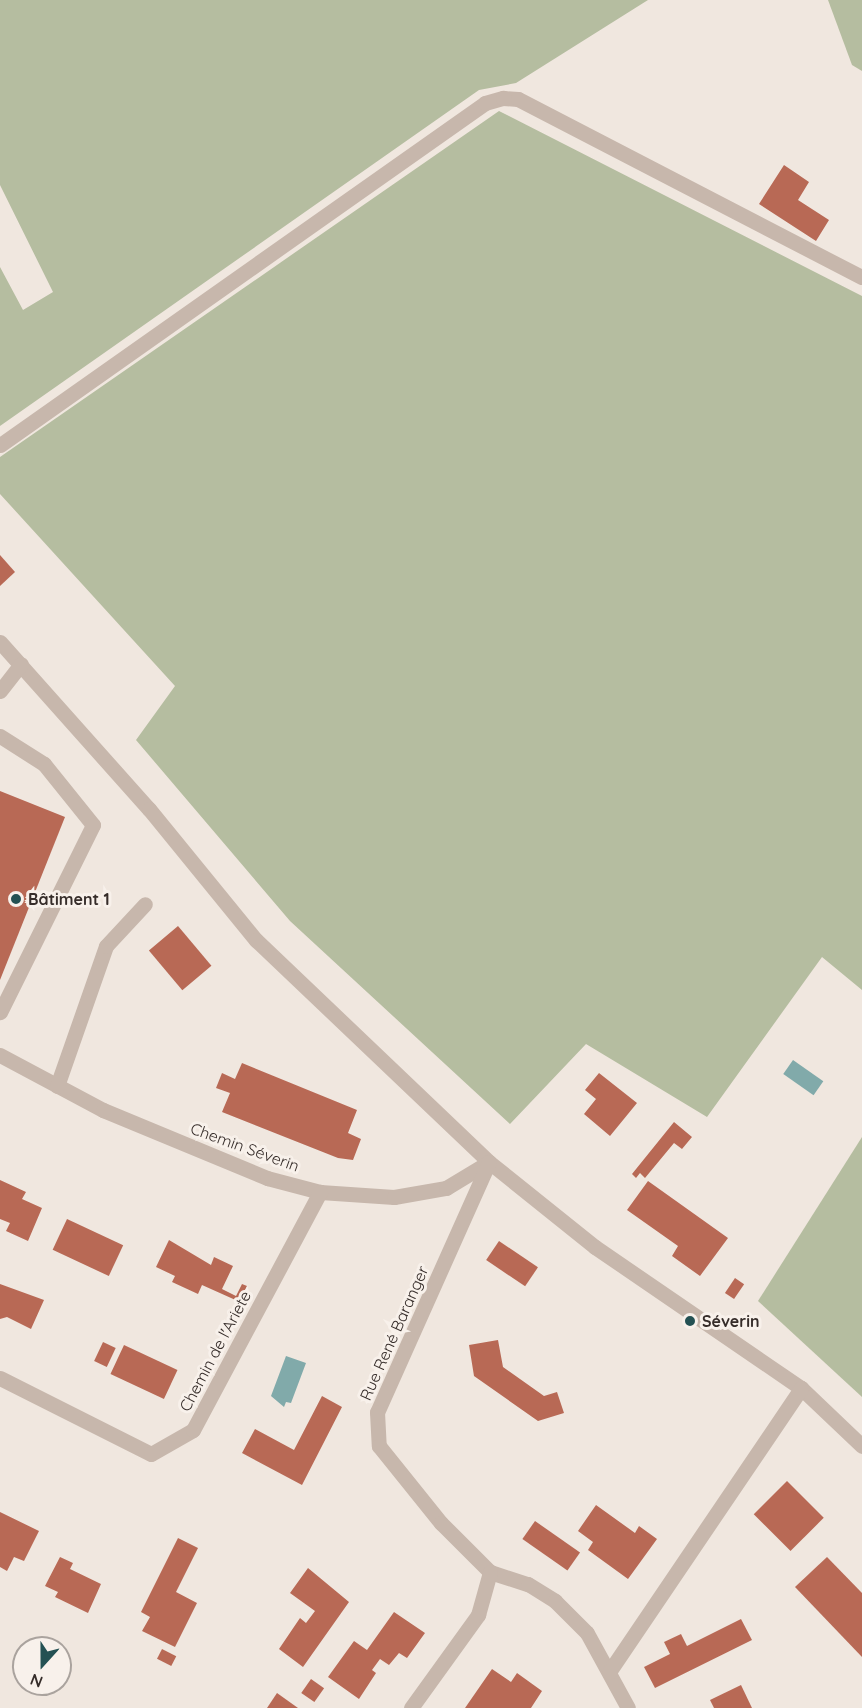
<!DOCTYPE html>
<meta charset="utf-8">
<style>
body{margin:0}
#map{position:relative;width:862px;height:1708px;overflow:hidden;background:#f0e7df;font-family:Quicksand,sans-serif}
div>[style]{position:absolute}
.green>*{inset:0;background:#b5bda0}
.water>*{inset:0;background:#81aaaa;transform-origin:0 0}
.building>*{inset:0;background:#b86955;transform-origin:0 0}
.minor>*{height:15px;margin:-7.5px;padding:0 7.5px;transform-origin:7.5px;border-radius:7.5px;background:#c7b7ac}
.dots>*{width:16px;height:16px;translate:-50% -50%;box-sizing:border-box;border:3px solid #f8f1eb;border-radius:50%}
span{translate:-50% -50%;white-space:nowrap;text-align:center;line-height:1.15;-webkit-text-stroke:6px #f8f1eb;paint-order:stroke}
.poi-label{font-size:16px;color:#362d2a;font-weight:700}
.left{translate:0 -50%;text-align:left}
.street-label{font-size:16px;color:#362d2a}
.north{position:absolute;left:12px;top:1636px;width:60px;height:60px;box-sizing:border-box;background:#f8f1eb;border:2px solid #aaa39e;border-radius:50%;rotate:201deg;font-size:16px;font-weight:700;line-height:24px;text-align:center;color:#362d2a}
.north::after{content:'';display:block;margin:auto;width:21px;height:27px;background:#245153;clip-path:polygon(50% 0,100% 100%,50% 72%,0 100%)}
</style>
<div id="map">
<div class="green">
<div style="clip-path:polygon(0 0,648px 0,516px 83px,479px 90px,0 426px,0 267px,23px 310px,53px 292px,0 185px)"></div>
<div style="clip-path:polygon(828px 0,862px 0,862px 71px,852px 65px)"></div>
<div style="clip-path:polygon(499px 111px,862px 296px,862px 990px,822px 957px,707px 1117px,586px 1044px,510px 1124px,290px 921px,136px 740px,175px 686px,0 494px,0 457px)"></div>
<div style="clip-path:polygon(862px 1137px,862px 1397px,758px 1301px)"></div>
</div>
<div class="water">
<div style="left:793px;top:1060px;width:37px;height:17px;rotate:35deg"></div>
<div style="clip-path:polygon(286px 1356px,306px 1363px,291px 1403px,286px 1402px,284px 1407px,271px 1396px)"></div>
</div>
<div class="building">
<div style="clip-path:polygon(784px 165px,809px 182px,798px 200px,829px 220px,816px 241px,759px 204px)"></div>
<div style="clip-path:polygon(0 555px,15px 572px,0 586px)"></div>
<div style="clip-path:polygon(0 791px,65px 817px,0 980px)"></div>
<div style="left:178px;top:926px;width:52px;height:38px;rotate:50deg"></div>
<div style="clip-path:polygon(242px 1063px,357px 1110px,348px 1133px,361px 1139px,353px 1160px,338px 1158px,222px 1112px,230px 1093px,216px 1088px,222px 1073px,235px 1079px)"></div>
<div style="clip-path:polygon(599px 1073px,637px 1103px,610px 1136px,584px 1114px,596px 1099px,585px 1090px)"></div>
<div style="clip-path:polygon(674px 1122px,692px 1137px,682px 1149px,674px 1143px,645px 1178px,640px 1173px,636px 1178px,632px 1174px)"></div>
<div style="clip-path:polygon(0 1180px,26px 1192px,22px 1199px,42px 1208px,28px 1241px,6px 1231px,10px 1223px,0 1219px)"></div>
<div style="clip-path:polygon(648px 1181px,728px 1238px,700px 1276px,672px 1256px,678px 1246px,627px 1210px)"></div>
<div style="left:67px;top:1219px;width:62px;height:34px;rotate:25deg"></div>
<div style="clip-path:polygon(169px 1240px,211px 1265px,214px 1257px,233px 1266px,222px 1289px,236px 1296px,242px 1284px,247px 1286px,240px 1302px,202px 1285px,198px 1294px,172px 1282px,175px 1276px,156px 1267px)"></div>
<div style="left:499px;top:1241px;width:47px;height:23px;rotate:34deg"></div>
<div style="left:735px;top:1278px;width:11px;height:18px;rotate:34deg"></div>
<div style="clip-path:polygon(0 1284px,44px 1300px,31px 1329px,7px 1317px,0 1319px)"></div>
<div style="clip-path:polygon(498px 1340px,503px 1367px,544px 1396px,557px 1392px,564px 1413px,538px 1421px,474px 1376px,469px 1345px)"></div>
<div style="left:103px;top:1342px;width:14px;height:21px;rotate:25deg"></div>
<div style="left:124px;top:1345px;width:59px;height:32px;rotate:25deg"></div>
<div style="clip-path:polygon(322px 1396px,342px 1407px,302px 1485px,242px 1453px,255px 1429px,294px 1450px)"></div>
<div style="left:787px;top:1481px;width:52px;height:47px;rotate:45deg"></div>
<div style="clip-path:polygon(596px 1505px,635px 1533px,639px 1526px,657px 1539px,628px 1579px,588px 1550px,593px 1542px,578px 1531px)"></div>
<div style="clip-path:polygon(0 1512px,39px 1531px,24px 1561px,14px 1557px,7px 1571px,0 1567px)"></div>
<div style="left:535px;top:1521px;width:55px;height:22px;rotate:35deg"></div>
<div style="clip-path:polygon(178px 1538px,198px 1548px,176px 1592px,197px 1603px,175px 1647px,142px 1631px,150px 1617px,141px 1612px)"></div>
<div style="clip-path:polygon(60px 1557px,73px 1563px,70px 1569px,101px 1584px,88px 1613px,55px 1597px,58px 1592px,45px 1586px)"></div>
<div style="clip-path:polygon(827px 1557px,862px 1593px,862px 1657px,795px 1587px)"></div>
<div style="clip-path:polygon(308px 1568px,349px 1602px,303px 1667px,279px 1649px,300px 1618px,306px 1623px,315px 1611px,290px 1593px)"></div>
<div style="clip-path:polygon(394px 1612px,425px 1633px,407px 1658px,399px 1653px,389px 1665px,380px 1659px,372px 1670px,376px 1673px,359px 1699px,328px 1677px,354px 1641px,367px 1650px)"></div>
<div style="clip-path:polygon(741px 1619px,752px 1640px,655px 1688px,644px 1667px,670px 1654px,664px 1642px,681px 1634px,687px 1646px)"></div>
<div style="left:162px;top:1649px;width:16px;height:11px;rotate:27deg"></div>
<div style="clip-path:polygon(492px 1669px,511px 1682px,517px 1673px,542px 1691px,531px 1708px,465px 1708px)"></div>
<div style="left:311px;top:1679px;width:16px;height:17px;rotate:35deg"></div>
<div style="clip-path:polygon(741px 1685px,752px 1708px,714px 1708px,710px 1700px)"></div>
<div style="clip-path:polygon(277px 1693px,298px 1708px,267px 1708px)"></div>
</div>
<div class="minor">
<div style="left:0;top:445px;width:593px;rotate:-35.19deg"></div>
<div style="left:485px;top:103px;width:19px;rotate:-16deg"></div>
<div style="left:503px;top:98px;width:15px;rotate:4deg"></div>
<div style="left:518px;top:99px;width:387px;rotate:27.4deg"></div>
<div style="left:0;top:642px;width:224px;rotate:48.3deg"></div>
<div style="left:149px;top:809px;width:169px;rotate:50.8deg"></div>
<div style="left:256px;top:940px;width:322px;rotate:43.6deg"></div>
<div style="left:489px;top:1162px;width:136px;rotate:38.7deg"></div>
<div style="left:595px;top:1247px;width:250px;rotate:34.4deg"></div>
<div style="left:801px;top:1388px;width:84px;rotate:43.6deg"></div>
<div style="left:0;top:691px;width:34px;rotate:-52deg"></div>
<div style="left:0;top:736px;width:52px;rotate:32.5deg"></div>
<div style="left:44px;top:764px;width:78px;rotate:51.2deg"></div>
<div style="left:93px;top:825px;width:209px;rotate:116.4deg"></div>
<div style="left:0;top:1055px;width:117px;rotate:28.1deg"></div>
<div style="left:103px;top:1110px;width:178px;rotate:22.5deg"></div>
<div style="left:267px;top:1178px;width:55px;rotate:14.8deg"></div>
<div style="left:320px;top:1192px;width:74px;rotate:3.9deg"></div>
<div style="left:394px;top:1197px;width:53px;rotate:-9.8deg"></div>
<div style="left:446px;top:1188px;width:50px;rotate:-31.2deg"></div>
<div style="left:57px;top:1086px;width:148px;rotate:-70.7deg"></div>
<div style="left:106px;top:946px;width:57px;rotate:-47.1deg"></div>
<div style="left:489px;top:1162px;width:274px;rotate:114.1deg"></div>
<div style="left:377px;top:1412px;width:34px;rotate:87deg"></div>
<div style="left:379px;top:1446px;width:99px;rotate:51.2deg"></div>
<div style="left:441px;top:1523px;width:69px;rotate:45deg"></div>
<div style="left:490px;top:1572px;width:40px;rotate:18deg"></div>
<div style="left:528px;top:1584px;width:32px;rotate:32deg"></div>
<div style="left:555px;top:1601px;width:45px;rotate:45deg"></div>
<div style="left:587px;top:1633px;width:85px;rotate:61.3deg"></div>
<div style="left:0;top:1378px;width:169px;rotate:26.7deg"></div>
<div style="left:151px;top:1454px;width:48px;rotate:-29.7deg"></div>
<div style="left:193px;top:1430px;width:270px;rotate:-61.9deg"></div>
<div style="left:609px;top:1672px;width:343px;rotate:-55.9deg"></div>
<div style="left:411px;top:1708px;width:115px;rotate:-54.2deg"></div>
<div style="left:478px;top:1615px;width:45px;rotate:-74.4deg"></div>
</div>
<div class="dots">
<div style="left:16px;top:899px;background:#245153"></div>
<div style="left:690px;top:1321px;background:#245153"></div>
</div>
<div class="poi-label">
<span class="left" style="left:28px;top:899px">Bâtiment 1</span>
<span class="left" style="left:702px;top:1321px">Séverin</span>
</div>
<div class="street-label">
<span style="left:245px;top:1147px;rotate:20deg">Chemin Séverin</span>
<span style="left:394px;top:1333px;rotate:-66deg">Rue René Baranger</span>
<span style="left:215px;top:1351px;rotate:-62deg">Chemin de l'Ariete</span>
</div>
<div class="north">N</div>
</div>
